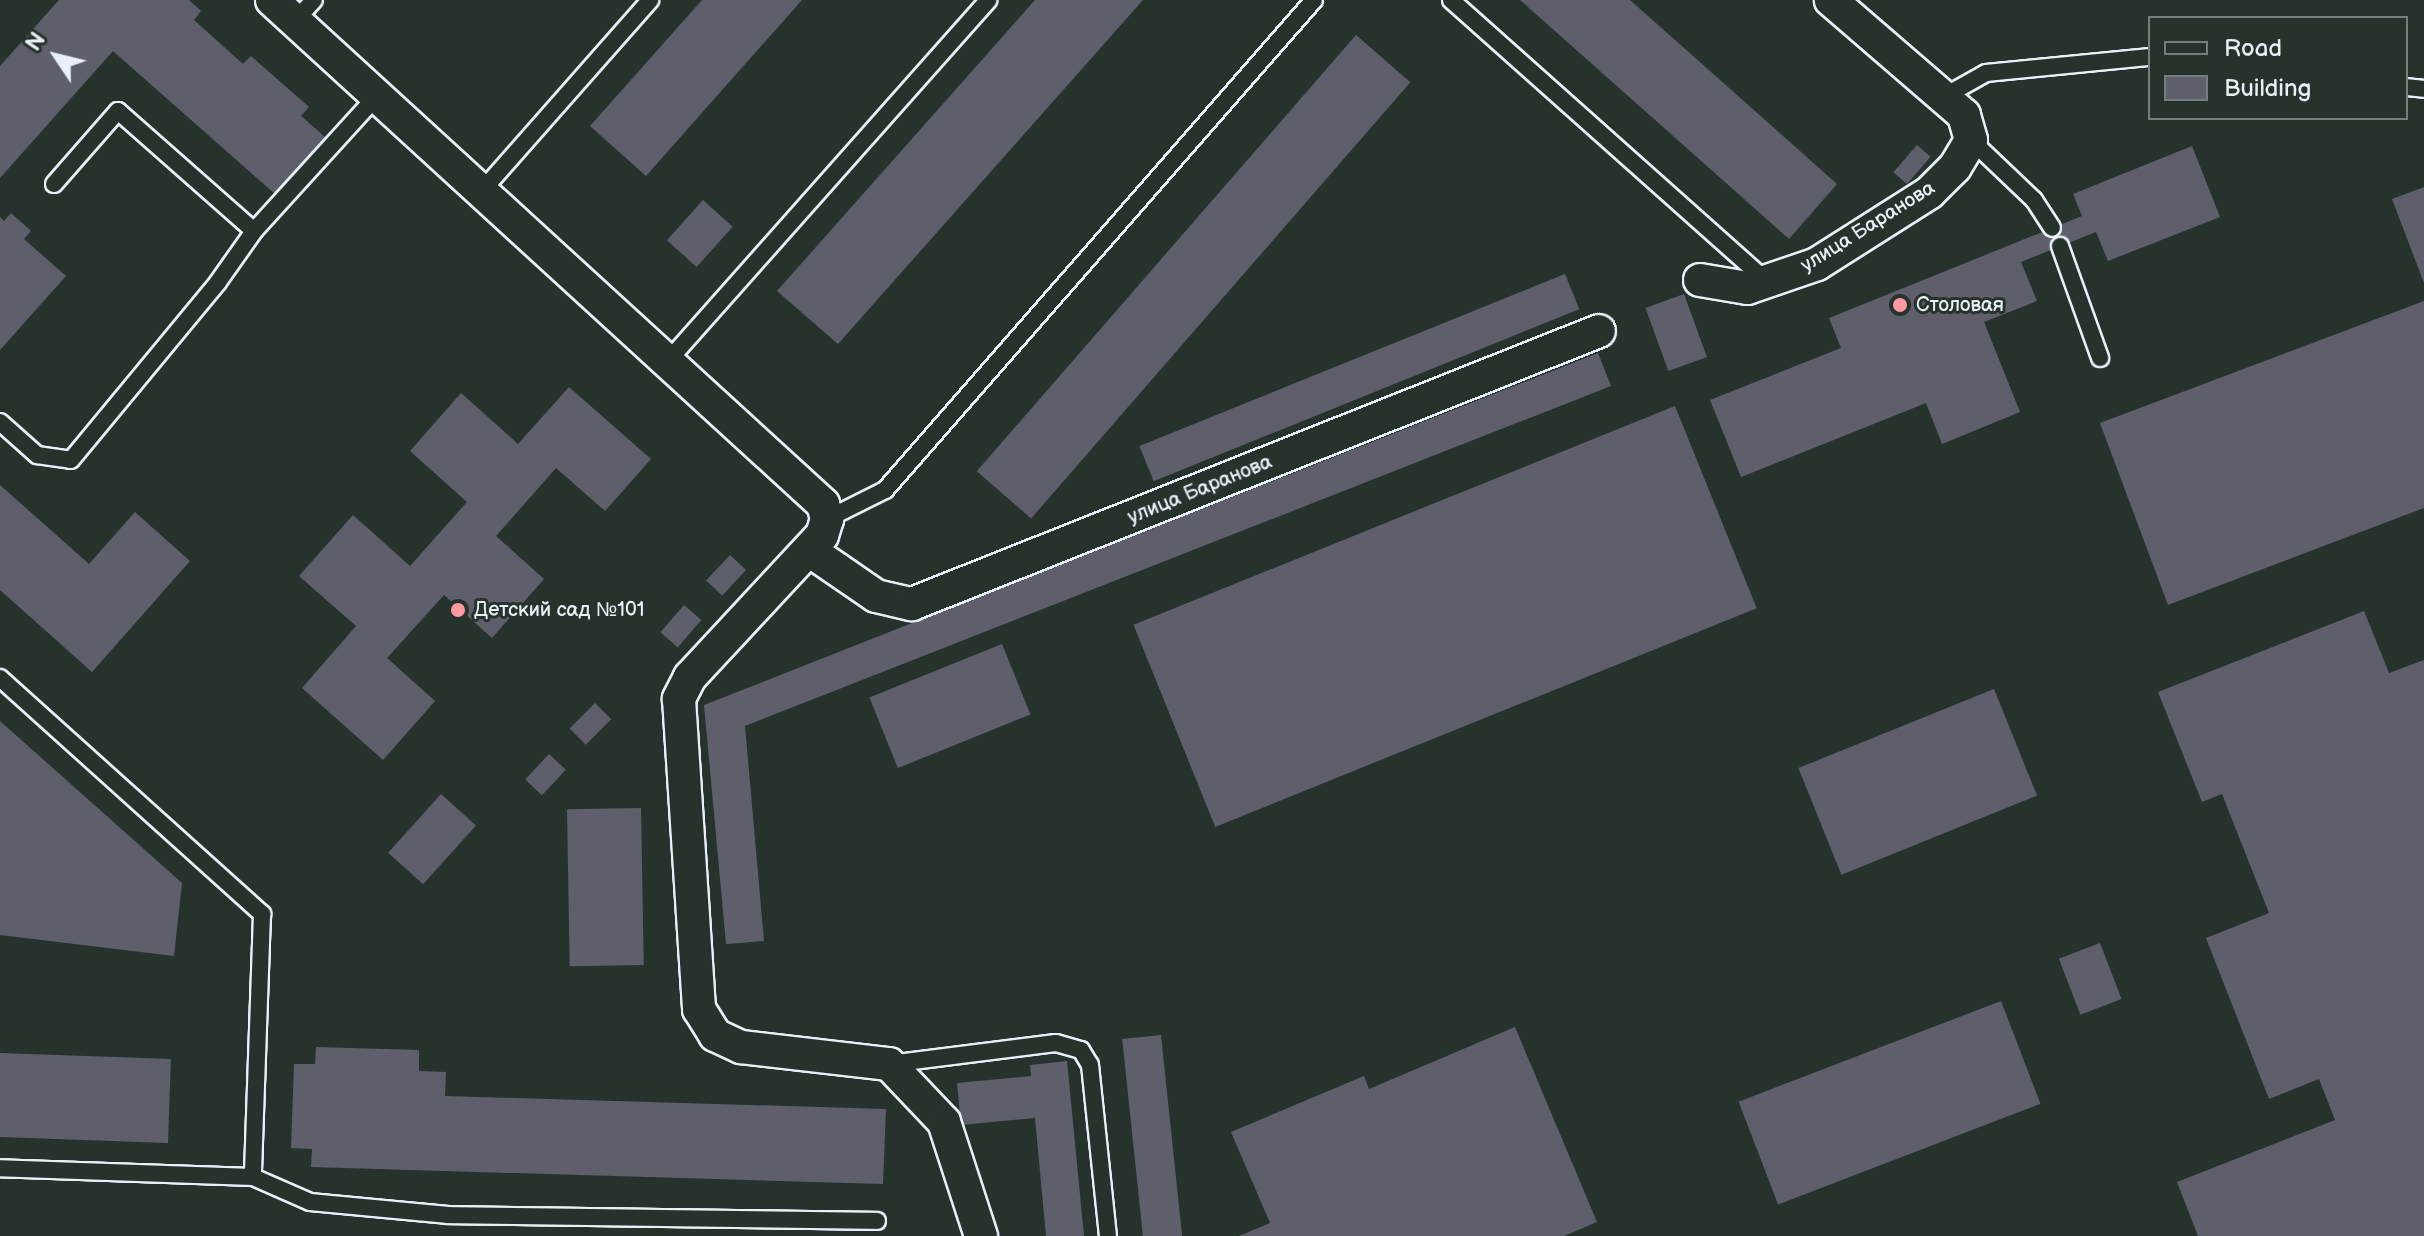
<!DOCTYPE html>
<meta charset="utf-8">
<style>
body{margin:0}
#map{position:relative;width:2424px;height:1236px;overflow:hidden;background:#26332d;font-family:"Balsamiq Sans",sans-serif}
div>[style]{position:absolute}
.building>*{inset:0;background:#5f5f6c;transform-origin:0 0}
.roads{filter:drop-shadow(2px 0 #e8f1f8) drop-shadow(-2px 0 #e8f1f8) drop-shadow(0 2px #e8f1f8) drop-shadow(0 -2px #e8f1f8)}
.lane>*{height:16px;margin:-8px;padding:0 8px;transform-origin:8px;border-radius:8px;background:#26332d}
.street>*{height:32px;margin:-16px;padding:0 16px;transform-origin:16px;border-radius:16px;background:#26332d}
.dots>*{width:22px;height:22px;translate:-50% -50%;box-sizing:border-box;border:4px solid #26332d;border-radius:50%}
span{translate:-50% -50%;white-space:nowrap;text-align:center;line-height:1.15;-webkit-text-stroke:6px #26332d;paint-order:stroke}
.street-label{font-size:20px;color:#e8f1f8}
.poi-label{font-size:20px;color:#e8f1f8}
.left{translate:0 -50%;text-align:left}
.legend{position:absolute;left:2148px;top:16px;width:260px;height:104px;box-sizing:border-box;background:#26332d;border:2px solid #747f7e;margin:0;padding:10px 14px;list-style:none;font-size:24px;color:#e8f1f8}
.legend li{display:flex;align-items:center;gap:16px;height:40px}
.legend b{width:40px;border:2px solid #747f7e}
.north{position:absolute;left:16px;top:16px;width:80px;height:80px;-webkit-text-stroke:6px #26332d;paint-order:stroke;rotate:305deg;font-size:22px;font-weight:700;line-height:32px;text-align:center;color:#e8f1f8}
.north::after{content:'';display:block;margin:auto;width:28px;height:36px;background:#e8f1f8;clip-path:polygon(50% 0,100% 100%,50% 72%,0 100%)}
</style>
<div id="map">
<div class="building">
<div style="clip-path:polygon(59px 0,189px 0,201px 11px,194px 20px,243px 64px,251px 56px,309px 107px,301px 116px,325px 137px,275px 194px,113px 51px,0 178px,0 66px)"></div>
<div style="clip-path:polygon(702px 0,802px 0,646px 176px,590px 126px)"></div>
<div style="clip-path:polygon(1035px 0,1143px 0,838px 344px,777px 291px)"></div>
<div style="clip-path:polygon(1520px 0,1630px 0,1837px 184px,1789px 239px)"></div>
<div style="left:1356px;top:35px;width:72px;height:578px;rotate:41deg"></div>
<div style="left:1917px;top:145px;width:18px;height:36px;rotate:41deg"></div>
<div style="clip-path:polygon(2192px 146px,2220px 217px,2108px 261px,2096px 232px,2021px 262px,2037px 301px,1984px 322px,2020px 412px,1942px 444px,1926px 403px,1741px 477px,1710px 400px,1841px 348px,1829px 318px,2082px 216px,2073px 194px)"></div>
<div style="clip-path:polygon(2424px 187px,2424px 283px,2392px 199px)"></div>
<div style="left:703px;top:200px;width:40px;height:54px;rotate:42deg"></div>
<div style="clip-path:polygon(11px 213px,31px 231px,24px 239px,66px 276px,0 350px,0 217px,4px 221px)"></div>
<div style="left:1565px;top:274px;width:38px;height:459px;rotate:68deg"></div>
<div style="left:1684px;top:294px;width:67px;height:41px;rotate:70deg"></div>
<div style="clip-path:polygon(2424px 301px,2424px 508px,2168px 605px,2100px 423px)"></div>
<div style="clip-path:polygon(1598px 353px,1611px 386px,745px 726px,764px 941px,726px 944px,704px 705px)"></div>
<div style="clip-path:polygon(569px 387px,651px 459px,605px 511px,556px 468px,496px 536px,544px 579px,492px 638px,444px 595px,387px 658px,435px 701px,383px 760px,302px 688px,356px 626px,299px 576px,353px 515px,410px 566px,467px 502px,410px 451px,461px 393px,518px 444px)"></div>
<div style="left:1675px;top:406px;width:218px;height:584px;rotate:68deg"></div>
<div style="clip-path:polygon(0 485px,89px 564px,135px 512px,190px 561px,92px 672px,0 590px)"></div>
<div style="left:730px;top:555px;width:22px;height:35px;rotate:43deg"></div>
<div style="left:684px;top:605px;width:23px;height:36px;rotate:41deg"></div>
<div style="clip-path:polygon(2364px 611px,2389px 673px,2424px 660px,2424px 1236px,2198px 1236px,2177px 1182px,2335px 1120px,2319px 1079px,2269px 1099px,2206px 938px,2269px 913px,2222px 794px,2202px 802px,2158px 692px)"></div>
<div style="left:1002px;top:644px;width:76px;height:143px;rotate:68deg"></div>
<div style="left:1994px;top:689px;width:115px;height:211px;rotate:68deg"></div>
<div style="left:595px;top:703px;width:23px;height:36px;rotate:45deg"></div>
<div style="clip-path:polygon(0 721px,182px 883px,174px 956px,0 935px)"></div>
<div style="left:549px;top:754px;width:23px;height:35px;rotate:43deg"></div>
<div style="left:441px;top:794px;width:47px;height:79px;rotate:42deg"></div>
<div style="left:641px;top:808px;width:157px;height:74px;rotate:89deg"></div>
<div style="left:2100px;top:943px;width:60px;height:44px;rotate:69deg"></div>
<div style="left:2001px;top:1001px;width:110px;height:281px;rotate:69deg"></div>
<div style="clip-path:polygon(1515px 1027px,1597px 1222px,1564px 1236px,1239px 1236px,1270px 1223px,1231px 1132px,1364px 1076px,1369px 1089px)"></div>
<div style="left:1161px;top:1035px;width:202px;height:39px;rotate:84deg"></div>
<div style="clip-path:polygon(316px 1047px,419px 1050px,419px 1071px,446px 1072px,445px 1096px,886px 1109px,883px 1184px,311px 1167px,312px 1149px,291px 1148px,294px 1064px,315px 1064px)"></div>
<div style="left:0;top:1053px;width:171px;height:84px;rotate:2deg"></div>
<div style="clip-path:polygon(1067px 1061px,1084px 1236px,1046px 1236px,1035px 1118px,961px 1125px,957px 1083px,1031px 1076px,1030px 1065px)"></div>
</div>
<div class="roads">
<div class="lane">
<div style="left:1451px;top:0;width:426px;rotate:41.7deg"></div>
<div style="left:295px;top:21px;width:28px;rotate:-48deg"></div>
<div style="left:2406px;top:87px;width:18px;rotate:6deg"></div>
<div style="left:1945px;top:96px;width:47px;rotate:-29.3deg"></div>
<div style="left:1986px;top:73px;width:165px;rotate:-5.6deg"></div>
<div style="left:1971px;top:140px;width:87px;rotate:43.6deg"></div>
<div style="left:2034px;top:200px;width:33px;rotate:57deg"></div>
<div style="left:54px;top:184px;width:97px;rotate:-48.8deg"></div>
<div style="left:118px;top:111px;width:181px;rotate:41.4deg"></div>
<div style="left:481px;top:192px;width:256px;rotate:-48.6deg"></div>
<div style="left:2060px;top:246px;width:119px;rotate:70.3deg"></div>
<div style="left:667px;top:362px;width:484px;rotate:-48.4deg"></div>
<div style="left:0;top:422px;width:50px;rotate:41.7deg"></div>
<div style="left:37px;top:455px;width:34px;rotate:8deg"></div>
<div style="left:71px;top:460px;width:231px;rotate:-50.4deg"></div>
<div style="left:218px;top:282px;width:62px;rotate:-54.8deg"></div>
<div style="left:254px;top:231px;width:183px;rotate:-47.7deg"></div>
<div style="left:827px;top:519px;width:65px;rotate:-26.6deg"></div>
<div style="left:885px;top:490px;width:651px;rotate:-48.8deg"></div>
<div style="left:0;top:678px;width:353px;rotate:42deg"></div>
<div style="left:262px;top:914px;width:263px;rotate:92deg"></div>
<div style="left:253px;top:1177px;width:253px;rotate:-178deg"></div>
<div style="left:889px;top:1064px;width:168px;rotate:-7.2deg"></div>
<div style="left:1056px;top:1043px;width:26px;rotate:16deg"></div>
<div style="left:1081px;top:1050px;width:17px;rotate:59deg"></div>
<div style="left:1090px;top:1065px;width:172px;rotate:84deg"></div>
<div style="left:253px;top:1177px;width:62px;rotate:23.7deg"></div>
<div style="left:310px;top:1202px;width:139px;rotate:5.4deg"></div>
<div style="left:448px;top:1215px;width:429px;rotate:0.8deg"></div>
</div>
<div class="street">
<div style="left:272px;top:0;width:747px;rotate:42.45deg"></div>
<div style="left:823px;top:504px;width:16px;rotate:75deg"></div>
<div style="left:827px;top:519px;width:17px;rotate:107deg"></div>
<div style="left:822px;top:535px;width:194px;rotate:132.9deg"></div>
<div style="left:690px;top:677px;width:25px;rotate:117deg"></div>
<div style="left:679px;top:699px;width:311px;rotate:86.3deg"></div>
<div style="left:699px;top:1009px;width:31px;rotate:58deg"></div>
<div style="left:715px;top:1035px;width:29px;rotate:25deg"></div>
<div style="left:741px;top:1047px;width:149px;rotate:6.6deg"></div>
<div style="left:889px;top:1064px;width:80px;rotate:46.5deg"></div>
<div style="left:944px;top:1122px;width:120px;rotate:72deg"></div>
<div style="left:1700px;top:280px;width:48px;rotate:9.7deg"></div>
<div style="left:1747px;top:288px;width:74px;rotate:-18.9deg"></div>
<div style="left:1817px;top:264px;width:133px;rotate:-32.4deg"></div>
<div style="left:1929px;top:193px;width:37px;rotate:-45deg"></div>
<div style="left:1955px;top:167px;width:31px;rotate:-59deg"></div>
<div style="left:1971px;top:140px;width:26px;rotate:-106deg"></div>
<div style="left:1964px;top:115px;width:176px;rotate:-139.2deg"></div>
<div style="left:809px;top:550px;width:81px;rotate:34.5deg"></div>
<div style="left:876px;top:596px;width:37px;rotate:13deg"></div>
<div style="left:912px;top:604px;width:739px;rotate:-21.67deg"></div>
</div>
</div>
<div class="dots">
<div style="left:1900px;top:305px;background:#ff9aa2"></div>
<div style="left:458px;top:610px;background:#ff9aa2"></div>
</div>
<div class="street-label">
<span style="left:1868px;top:227px;rotate:-32deg">улица Баранова</span>
<span style="left:1200px;top:490px;rotate:-22deg">улица Баранова</span>
</div>
<div class="poi-label">
<span class="left" style="left:1916px;top:305px">Столовая</span>
<span class="left" style="left:474px;top:610px">Детский сад №101</span>
</div>
<ul class="legend">
<li><b style="height:10px;background:#26332d"></b>Road</li>
<li><b style="height:22px;background:#5f5f6c"></b>Building</li>
</ul>
<div class="north">N</div>
</div>
